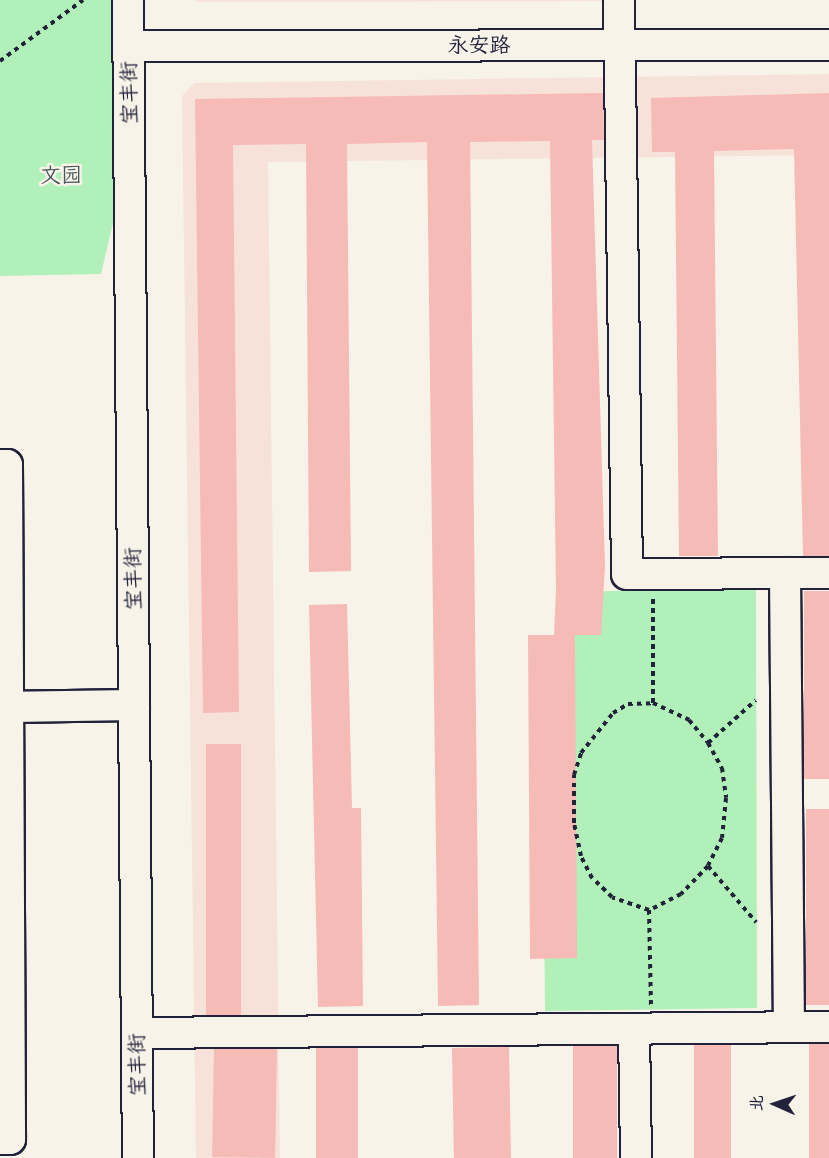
<!DOCTYPE html>
<meta charset="utf-8">
<style>
body{margin:0}
#map{position:relative;width:829px;height:1158px;overflow:hidden;background:#f7f3e8;font-family:Caveat,"LXGW WenKai TC",sans-serif}
div>[style]{position:absolute}
.built>*{inset:0;background:#f7e2d9}
.green>*{inset:0;background:#b1f0b8}
.building>*{inset:0;background:#f6bab7;transform-origin:0 0}
.path>*{height:4px;margin-top:-2px;transform-origin:0;background:repeating-linear-gradient(90deg,#22223b 0 4.5px,transparent 0 9px)}
.roads{filter:drop-shadow(2px 0 #22223b) drop-shadow(-2px 0 #22223b) drop-shadow(0 2px #22223b) drop-shadow(0 -2px #22223b)}
.minor>*{height:30px;margin:-15px;padding:0 15px;transform-origin:15px;border-radius:15px;background:#f7f3e8}
span{translate:-50% -50%;white-space:nowrap;text-align:center;line-height:1.15;-webkit-text-stroke:5px #f7f3e8;paint-order:stroke}
.street-label{font-size:21px;color:#22223b}
.park-label{font-size:21px;color:#46565a}
.north{position:absolute;left:745px;top:1074px;width:60px;height:60px;-webkit-text-stroke:4px #f7f3e8;paint-order:stroke;rotate:273deg;font-size:16px;font-weight:700;line-height:24px;text-align:center;color:#22223b}
.north::after{content:'';display:block;margin:auto;width:21px;height:27px;background:#22223b;clip-path:polygon(50% 0,100% 100%,50% 72%,0 100%)}
</style>
<div id="map">
<div class="built">
<div style="clip-path:polygon(195px 0,608px 0,608px 1px,198px 2px)"></div>
<div style="clip-path:polygon(829px 74px,829px 155px,268px 162px,280px 1158px,196px 1158px,182px 96px,194px 83px)"></div>
</div>
<div class="green">
<div style="clip-path:polygon(0 0,115px 0,122px 185px,101px 274px,0 276px)"></div>
<div style="clip-path:polygon(756px 588px,757px 1008px,545px 1011px,542px 639px,567px 639px,568px 592px)"></div>
</div>
<div class="building">
<div style="clip-path:polygon(603px 93px,604px 140px,592px 140px,605px 566px,601px 635px,575px 635px,577px 958px,530px 959px,528px 635px,554px 635px,556px 590px,550px 141px,470px 142px,479px 1005px,438px 1006px,427px 142px,347px 144px,351px 571px,309px 572px,306px 144px,233px 145px,239px 712px,203px 713px,195px 99px)"></div>
<div style="clip-path:polygon(829px 93px,829px 556px,803px 556px,794px 149px,714px 151px,718px 556px,679px 556px,675px 152px,652px 152px,651px 98px)"></div>
<div style="left:804px;top:591px;width:25px;height:188px"></div>
<div style="clip-path:polygon(347px 604px,352px 808px,361px 808px,363px 1006px,318px 1007px,309px 605px)"></div>
<div style="left:206px;top:744px;width:35px;height:271px"></div>
<div style="left:806px;top:809px;width:23px;height:196px"></div>
<div style="left:809px;top:1044px;width:20px;height:114px"></div>
<div style="left:694px;top:1045px;width:37px;height:113px"></div>
<div style="left:573px;top:1046px;width:44px;height:112px"></div>
<div style="left:509px;top:1047px;width:111px;height:57px;rotate:89deg"></div>
<div style="left:358px;top:1048px;width:110px;height:42px;rotate:90deg"></div>
<div style="left:277px;top:1049px;width:109px;height:63px;rotate:91deg"></div>
</div>
<div class="path">
<div style="left:0;top:61px;width:103px;rotate:-36.3deg"></div>
<div style="left:653px;top:703px;width:40px;rotate:25deg"></div>
<div style="left:689px;top:720px;width:30px;rotate:50deg"></div>
<div style="left:708px;top:743px;width:29px;rotate:61deg"></div>
<div style="left:722px;top:768px;width:30px;rotate:82deg"></div>
<div style="left:726px;top:798px;width:40px;rotate:95.7deg"></div>
<div style="left:722px;top:838px;width:31px;rotate:117deg"></div>
<div style="left:708px;top:866px;width:39px;rotate:134deg"></div>
<div style="left:681px;top:894px;width:36px;rotate:153deg"></div>
<div style="left:649px;top:910px;width:39px;rotate:-161deg"></div>
<div style="left:612px;top:897px;width:28px;rotate:-136deg"></div>
<div style="left:592px;top:878px;width:25px;rotate:-117deg"></div>
<div style="left:581px;top:856px;width:34px;rotate:-102deg"></div>
<div style="left:574px;top:823px;width:48px;rotate:-90deg"></div>
<div style="left:574px;top:775px;width:23px;rotate:-72deg"></div>
<div style="left:581px;top:753px;width:51px;rotate:-51.3deg"></div>
<div style="left:613px;top:713px;width:17px;rotate:-31deg"></div>
<div style="left:628px;top:704px;width:25px;rotate:-2deg"></div>
<div style="left:653px;top:703px;width:105px;rotate:-90deg"></div>
<div style="left:708px;top:743px;width:64px;rotate:-41.9deg"></div>
<div style="left:708px;top:866px;width:74px;rotate:49.4deg"></div>
<div style="left:649px;top:910px;width:95px;rotate:88.8deg"></div>
</div>
<div class="roads">
<div class="minor">
<div style="left:128px;top:0;width:1158px;rotate:89.51deg"></div>
<div style="left:619px;top:0;width:574px;rotate:89.2deg"></div>
<div style="left:627px;top:574px;width:202px;rotate:-0.3deg"></div>
<div style="left:128px;top:46px;width:701px;rotate:-0.08deg"></div>
<div style="left:0;top:465px;width:7px"></div>
<div style="left:7px;top:465px;width:674px;rotate:89.74deg"></div>
<div style="left:10px;top:1139px;width:10px;rotate:180deg"></div>
<div style="left:785px;top:573px;width:454px;rotate:89.5deg"></div>
<div style="left:6px;top:707px;width:128px;rotate:-0.9deg"></div>
<div style="left:634px;top:1030px;width:128px;rotate:89.1deg"></div>
<div style="left:137px;top:1033px;width:692px;rotate:-0.5deg"></div>
</div>
</div>
<div class="street-label">
<span style="left:479px;top:45px">永安路</span>
<span style="left:129px;top:93px;rotate:-91deg">宝丰街</span>
<span style="left:133px;top:579px;rotate:-91deg">宝丰街</span>
<span style="left:137px;top:1065px;rotate:-91deg">宝丰街</span>
</div>
<div class="park-label">
<span style="left:61px;top:175px">文园</span>
</div>
<div class="north">北</div>
</div>
